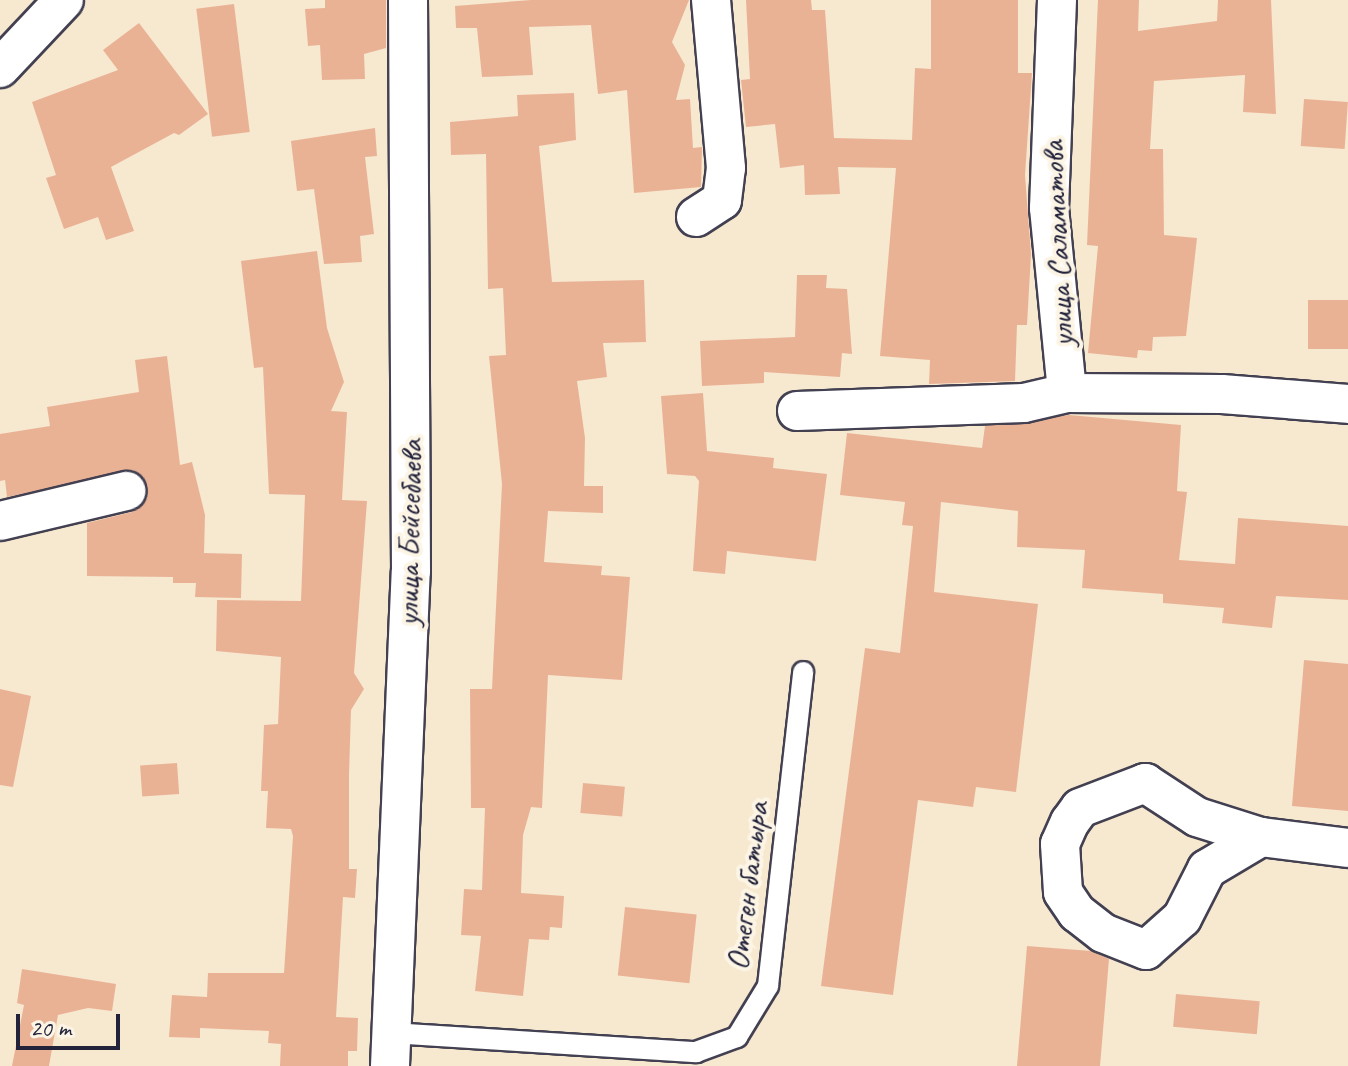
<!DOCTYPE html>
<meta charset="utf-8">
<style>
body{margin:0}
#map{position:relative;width:1348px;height:1066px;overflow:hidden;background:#f7e8d0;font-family:Caveat,sans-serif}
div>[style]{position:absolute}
.building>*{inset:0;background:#eab295;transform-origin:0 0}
.roads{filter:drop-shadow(2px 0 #424051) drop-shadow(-2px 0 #424051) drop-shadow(0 2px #424051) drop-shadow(0 -2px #424051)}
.lane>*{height:20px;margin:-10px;padding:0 10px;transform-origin:10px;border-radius:10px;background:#fff}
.street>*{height:38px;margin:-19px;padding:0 19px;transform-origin:19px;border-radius:19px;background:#fff}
span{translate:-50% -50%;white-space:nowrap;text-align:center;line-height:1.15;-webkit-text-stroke:8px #fcf5e5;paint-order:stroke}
.street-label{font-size:32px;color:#22223b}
.scale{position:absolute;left:16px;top:1014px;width:104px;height:36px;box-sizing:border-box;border:4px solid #22223b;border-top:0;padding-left:10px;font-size:24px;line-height:28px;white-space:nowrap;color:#22223b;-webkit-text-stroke:6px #fcf5e5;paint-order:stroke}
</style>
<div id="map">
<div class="building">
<div style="clip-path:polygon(325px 0,386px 0,386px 48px,364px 54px,365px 79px,322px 80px,320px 45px,308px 46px,305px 9px,325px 8px)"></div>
<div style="clip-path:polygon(531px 0,689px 0,672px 42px,685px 65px,676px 100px,690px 99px,693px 148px,702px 147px,701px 187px,634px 193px,627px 90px,598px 94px,591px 25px,529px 27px,533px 75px,482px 77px,477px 28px,456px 28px,455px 6px)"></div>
<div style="clip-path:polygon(746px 0,811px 0,812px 10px,825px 10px,834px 138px,912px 140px,915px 68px,931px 69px,931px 0,1018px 0,1018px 73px,1032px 73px,1025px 175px,1031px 254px,1027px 325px,1017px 325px,1015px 381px,929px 384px,930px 360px,880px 356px,896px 168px,838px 167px,840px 194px,805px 195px,804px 165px,780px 168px,775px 124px,746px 127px,741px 80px,750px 79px)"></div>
<div style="clip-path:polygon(1098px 0,1139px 0,1138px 31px,1217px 21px,1218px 0,1271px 0,1276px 114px,1243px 112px,1245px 75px,1154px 81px,1150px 149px,1163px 149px,1164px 235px,1197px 238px,1186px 336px,1153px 337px,1152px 351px,1138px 350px,1137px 358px,1088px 353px,1098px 246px,1087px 245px)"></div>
<div style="left:234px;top:4px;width:129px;height:38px;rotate:83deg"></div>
<div style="clip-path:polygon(139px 23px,208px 114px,179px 135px,174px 133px,111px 167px,134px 231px,106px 240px,98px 217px,64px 229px,46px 178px,56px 175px,32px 102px,118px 70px,103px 50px)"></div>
<div style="clip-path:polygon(574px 93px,576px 140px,539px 146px,552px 282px,644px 280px,646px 342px,603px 343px,607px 377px,577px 381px,585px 438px,584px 486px,603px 486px,603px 513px,548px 511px,544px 562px,602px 566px,601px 575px,630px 577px,622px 680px,548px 675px,542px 808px,531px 807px,523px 835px,521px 893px,564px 896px,562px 928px,550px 927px,549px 940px,529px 939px,523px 996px,475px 991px,481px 936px,461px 935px,464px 889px,482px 890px,485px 808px,471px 808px,470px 689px,492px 689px,502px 484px,489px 356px,506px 355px,503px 288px,488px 289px,486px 154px,451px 155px,450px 122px,518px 116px,517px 95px)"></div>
<div style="left:1304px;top:99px;width:44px;height:47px;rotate:4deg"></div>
<div style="clip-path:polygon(375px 128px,377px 156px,365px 157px,374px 234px,360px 236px,362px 262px,324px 264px,314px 189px,297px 191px,291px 141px)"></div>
<div style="clip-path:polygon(317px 251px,327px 328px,344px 382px,331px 411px,347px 412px,342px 500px,367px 501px,354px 673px,364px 689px,351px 710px,349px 775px,349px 869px,357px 869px,355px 898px,343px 897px,336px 1017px,358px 1018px,357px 1051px,348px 1051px,348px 1066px,280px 1066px,281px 1044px,268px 1043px,269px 1031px,200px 1028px,200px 1038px,169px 1037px,172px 995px,207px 997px,208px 973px,284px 973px,293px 836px,291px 829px,266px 828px,268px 791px,261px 791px,264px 725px,278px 724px,281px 657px,216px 651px,217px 600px,301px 601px,305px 495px,269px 494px,263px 367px,254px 368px,241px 261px)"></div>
<div style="clip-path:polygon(797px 275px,827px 275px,826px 288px,847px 289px,852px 354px,842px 353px,840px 377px,764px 372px,764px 383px,702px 386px,700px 341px,795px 337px)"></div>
<div style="left:1348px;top:300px;width:49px;height:40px;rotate:90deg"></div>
<div style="clip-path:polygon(167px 356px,180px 465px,192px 462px,205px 515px,204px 553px,242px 554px,241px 598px,195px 597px,196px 583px,173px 583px,173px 577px,87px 576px,87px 523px,132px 512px,147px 498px,147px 485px,133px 470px,7px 497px,5px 480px,0 481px,0 434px,50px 426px,47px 407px,139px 392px,135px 360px)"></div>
<div style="clip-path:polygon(703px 393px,707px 451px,774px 458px,773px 468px,827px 474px,816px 561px,727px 551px,725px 574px,693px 571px,699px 481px,695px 476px,667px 474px,661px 396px)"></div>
<div style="clip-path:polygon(1069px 415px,1181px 425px,1177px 491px,1187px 492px,1179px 560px,1235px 564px,1238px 518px,1348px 526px,1348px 600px,1276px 596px,1272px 628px,1222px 623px,1224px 608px,1163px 603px,1163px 594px,1082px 588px,1085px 550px,1017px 547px,1018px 511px,941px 502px,934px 592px,1038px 604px,1016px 792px,976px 787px,973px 807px,918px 800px,893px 995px,821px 986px,865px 648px,900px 653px,913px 526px,902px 525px,905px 502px,840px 495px,847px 433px,982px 448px,985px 426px)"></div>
<div style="clip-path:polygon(1304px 660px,1348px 664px,1348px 811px,1292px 806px)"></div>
<div style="clip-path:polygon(0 689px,31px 696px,13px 787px,0 785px)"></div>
<div style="left:177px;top:763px;width:31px;height:37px;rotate:86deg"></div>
<div style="left:583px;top:783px;width:42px;height:30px;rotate:5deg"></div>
<div style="left:625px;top:907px;width:72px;height:69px;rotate:6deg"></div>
<div style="clip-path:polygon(1027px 946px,1091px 951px,1109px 959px,1100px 1066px,1017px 1066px)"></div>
<div style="clip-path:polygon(22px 969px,116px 984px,112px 1011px,88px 1008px,58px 1015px,49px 1066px,12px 1066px,24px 1005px,17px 1003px)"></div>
<div style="left:1176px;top:994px;width:84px;height:33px;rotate:5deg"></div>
</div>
<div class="roads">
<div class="lane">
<div style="left:391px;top:1033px;width:306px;rotate:3.6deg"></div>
<div style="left:696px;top:1052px;width:44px;rotate:-20.1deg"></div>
<div style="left:737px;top:1037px;width:60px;rotate:-58.7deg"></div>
<div style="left:768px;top:986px;width:316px;rotate:-83.6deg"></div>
</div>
<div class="street">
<div style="left:1057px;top:0;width:208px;rotate:92.2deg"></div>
<div style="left:1049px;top:208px;width:186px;rotate:84.4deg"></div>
<div style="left:0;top:68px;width:93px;rotate:-46.7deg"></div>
<div style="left:696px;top:217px;width:31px;rotate:-33deg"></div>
<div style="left:722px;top:200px;width:32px;rotate:-83deg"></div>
<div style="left:726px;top:168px;width:169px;rotate:-95.1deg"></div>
<div style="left:797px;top:411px;width:227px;rotate:-2deg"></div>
<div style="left:1024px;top:403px;width:44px;rotate:-13.1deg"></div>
<div style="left:1067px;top:393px;width:155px;rotate:0.4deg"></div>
<div style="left:1222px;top:394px;width:126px;rotate:4.5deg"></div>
<div style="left:0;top:521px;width:130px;rotate:-13.4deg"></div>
<div style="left:1261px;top:837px;width:63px;rotate:149.3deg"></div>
<div style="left:1207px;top:869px;width:55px;rotate:117deg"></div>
<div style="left:1182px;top:918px;width:48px;rotate:138.4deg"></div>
<div style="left:1146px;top:950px;width:46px;rotate:-158.4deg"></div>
<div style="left:1103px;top:933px;width:33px;rotate:-142deg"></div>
<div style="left:1077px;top:913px;width:25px;rotate:-124deg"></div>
<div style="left:1063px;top:892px;width:48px;rotate:-93.6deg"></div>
<div style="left:1060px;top:844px;width:24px;rotate:-66deg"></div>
<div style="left:1070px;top:822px;width:17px;rotate:-54deg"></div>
<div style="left:1080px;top:808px;width:70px;rotate:-21deg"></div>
<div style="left:1145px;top:783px;width:62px;rotate:33.2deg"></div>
<div style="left:1197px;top:817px;width:67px;rotate:17.4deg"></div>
<div style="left:1261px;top:837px;width:88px;rotate:7.2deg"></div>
<div style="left:390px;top:1066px;width:495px;rotate:-87.6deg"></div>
<div style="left:411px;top:571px;width:571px;rotate:-90.3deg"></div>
</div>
</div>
<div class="street-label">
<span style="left:1058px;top:244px;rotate:-93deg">улица Саламатова</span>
<span style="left:410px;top:533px;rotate:-89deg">улица Бейсебаева</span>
<span style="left:748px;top:886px;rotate:-83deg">Отеген батыра</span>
</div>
<div class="scale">20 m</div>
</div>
